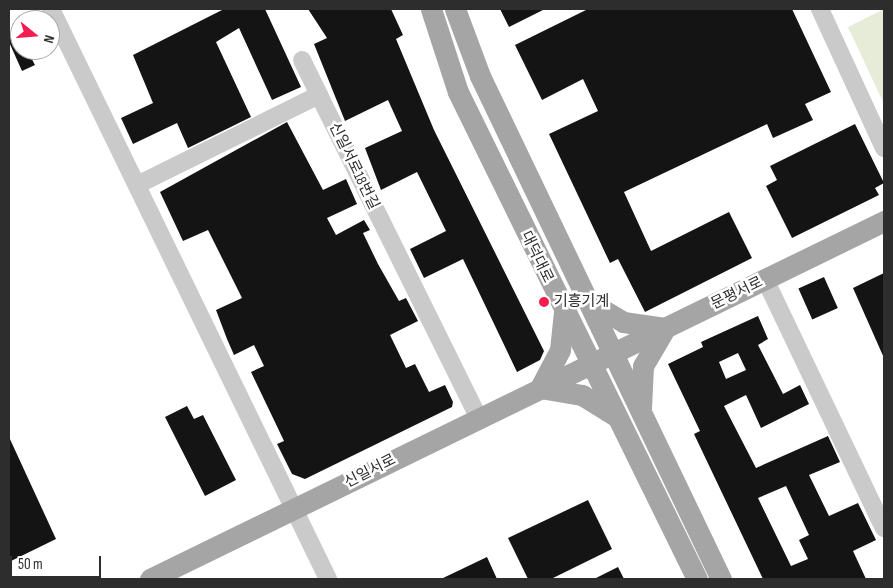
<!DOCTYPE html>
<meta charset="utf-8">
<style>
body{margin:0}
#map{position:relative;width:893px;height:588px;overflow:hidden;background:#fff;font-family:"Sofia Sans Condensed","Noto Sans KR",sans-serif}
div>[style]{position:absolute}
.green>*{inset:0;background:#e6ecd8}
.building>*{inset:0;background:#141414;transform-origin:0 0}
.minor>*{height:18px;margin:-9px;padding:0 9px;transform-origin:9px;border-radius:9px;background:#cacaca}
.major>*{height:21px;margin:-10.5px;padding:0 10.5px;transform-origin:10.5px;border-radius:10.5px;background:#a5a5a5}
.dots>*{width:14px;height:14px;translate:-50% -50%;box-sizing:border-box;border:2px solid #fff;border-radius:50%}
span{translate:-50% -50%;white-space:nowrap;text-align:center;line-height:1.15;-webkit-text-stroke:5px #fff;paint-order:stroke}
.street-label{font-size:15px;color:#2d2d2d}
.poi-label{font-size:15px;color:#2d2d2d}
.left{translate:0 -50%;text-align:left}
.frame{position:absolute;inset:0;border:10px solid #2d2d2d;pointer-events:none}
.north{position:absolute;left:10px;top:10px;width:50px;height:50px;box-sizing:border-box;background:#fff;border:1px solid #ababab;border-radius:50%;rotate:107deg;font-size:14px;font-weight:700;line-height:20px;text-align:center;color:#2d2d2d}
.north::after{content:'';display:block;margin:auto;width:18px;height:22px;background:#f61c51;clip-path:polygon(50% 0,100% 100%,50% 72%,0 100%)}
.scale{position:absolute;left:10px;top:556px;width:91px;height:22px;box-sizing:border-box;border:2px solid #2d2d2d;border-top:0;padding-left:6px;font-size:15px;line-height:18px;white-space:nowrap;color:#2d2d2d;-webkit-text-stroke:4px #fff;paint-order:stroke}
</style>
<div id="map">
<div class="green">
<div style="clip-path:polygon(884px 9px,884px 104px,848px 27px)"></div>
</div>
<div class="building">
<div style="clip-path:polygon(224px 9px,265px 9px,301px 87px,272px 100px,239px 28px,216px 42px,251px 117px,188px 148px,177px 123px,133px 144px,121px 118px,153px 103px,133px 55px)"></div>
<div style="clip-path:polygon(308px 9px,391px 9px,403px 35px,396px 39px,434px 130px,544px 351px,540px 360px,517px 372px,463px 259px,424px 278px,410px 249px,446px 231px,417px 172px,381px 190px,365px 148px,402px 131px,388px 100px,345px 121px,314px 44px,327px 38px)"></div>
<div style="clip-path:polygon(500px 9px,545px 9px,509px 27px)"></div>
<div style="clip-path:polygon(588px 9px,792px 9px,831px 92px,805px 104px,813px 120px,773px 138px,767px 124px,624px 192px,651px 251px,729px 212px,752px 258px,645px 312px,618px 259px,610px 263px,549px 134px,598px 111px,583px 79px,542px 100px,515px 45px)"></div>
<div style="clip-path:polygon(20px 29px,20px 50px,27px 50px,35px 65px,22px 71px,9px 42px,9px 34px)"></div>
<div style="clip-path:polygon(287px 122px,323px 190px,346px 179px,357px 204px,327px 218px,336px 235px,364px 220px,370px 230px,363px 233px,378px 264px,399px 301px,406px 298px,418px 321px,390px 335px,406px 368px,415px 364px,429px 392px,445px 385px,453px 402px,452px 407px,305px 479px,292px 474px,277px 444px,284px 441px,251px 372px,264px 366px,254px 345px,234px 355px,227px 339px,216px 310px,242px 298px,208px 230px,183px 241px,160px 192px)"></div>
<div style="clip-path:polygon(855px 124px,884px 183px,875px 188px,879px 195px,792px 238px,766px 186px,777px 180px,770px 166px)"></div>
<div style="clip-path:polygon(884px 273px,884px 358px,853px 288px)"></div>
<div style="left:824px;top:277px;width:34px;height:28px;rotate:66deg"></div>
<div style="clip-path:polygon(evenodd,758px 316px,768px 339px,758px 345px,783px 394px,800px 385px,809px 404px,761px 428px,746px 395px,724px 406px,756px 468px,828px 436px,840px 462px,809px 475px,829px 516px,858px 503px,876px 540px,853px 551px,866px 579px,763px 579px,694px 434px,700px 431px,668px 364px,703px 347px,701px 342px,758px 316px,738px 353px,746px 370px,726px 379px,719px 362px,738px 353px,758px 316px,786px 486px,809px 535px,799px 540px,808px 559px,791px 566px,758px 498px,786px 486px)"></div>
<div style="clip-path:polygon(187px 406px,194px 419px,203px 415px,236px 480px,205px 496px,165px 417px)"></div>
<div style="clip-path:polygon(9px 437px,56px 539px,9px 562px)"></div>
<div style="clip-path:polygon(588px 500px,612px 549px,551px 579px,528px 579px,508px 538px)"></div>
<div style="clip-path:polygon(487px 557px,497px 579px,441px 579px)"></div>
<div style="clip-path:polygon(618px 567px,624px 579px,594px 579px)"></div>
</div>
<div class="minor">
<div style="left:51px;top:9px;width:634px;rotate:64.08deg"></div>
<div style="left:820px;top:9px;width:153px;rotate:65.3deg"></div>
<div style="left:302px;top:60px;width:39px;rotate:64deg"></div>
<div style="left:139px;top:184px;width:201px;rotate:-26.3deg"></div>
<div style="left:319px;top:95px;width:359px;rotate:63.7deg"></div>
<div style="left:765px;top:279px;width:276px;rotate:64.5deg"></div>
</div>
<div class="major">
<div style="left:431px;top:9px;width:87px;rotate:72deg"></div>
<div style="left:458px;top:92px;width:542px;rotate:63.86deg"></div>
<div style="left:455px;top:9px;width:72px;rotate:69.5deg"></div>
<div style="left:480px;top:76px;width:558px;rotate:64.4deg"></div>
<div style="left:590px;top:302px;width:39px;rotate:31deg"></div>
<div style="left:623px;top:322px;width:42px;rotate:8.1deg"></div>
<div style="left:540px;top:388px;width:43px;rotate:9.5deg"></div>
<div style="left:582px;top:395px;width:39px;rotate:32deg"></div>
<div style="left:540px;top:388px;width:43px;rotate:-62.2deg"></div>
<div style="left:560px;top:350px;width:37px;rotate:-84deg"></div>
<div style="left:641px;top:408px;width:42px;rotate:-87.3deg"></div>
<div style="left:643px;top:366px;width:42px;rotate:-59.7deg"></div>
<div style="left:150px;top:579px;width:817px;rotate:-26deg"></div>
</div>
<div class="dots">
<div style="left:544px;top:302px;background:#f61c51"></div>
</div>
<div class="street-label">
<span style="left:354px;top:166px;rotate:64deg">신일서로18번길</span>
<span style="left:537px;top:257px;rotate:64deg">대덕대로</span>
<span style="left:737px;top:293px;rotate:-26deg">문평서로</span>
<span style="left:370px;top:471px;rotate:-27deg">신일서로</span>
</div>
<div class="poi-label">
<span class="left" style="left:554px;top:302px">기흥기계</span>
</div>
<div class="frame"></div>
<div class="north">N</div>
<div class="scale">50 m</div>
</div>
